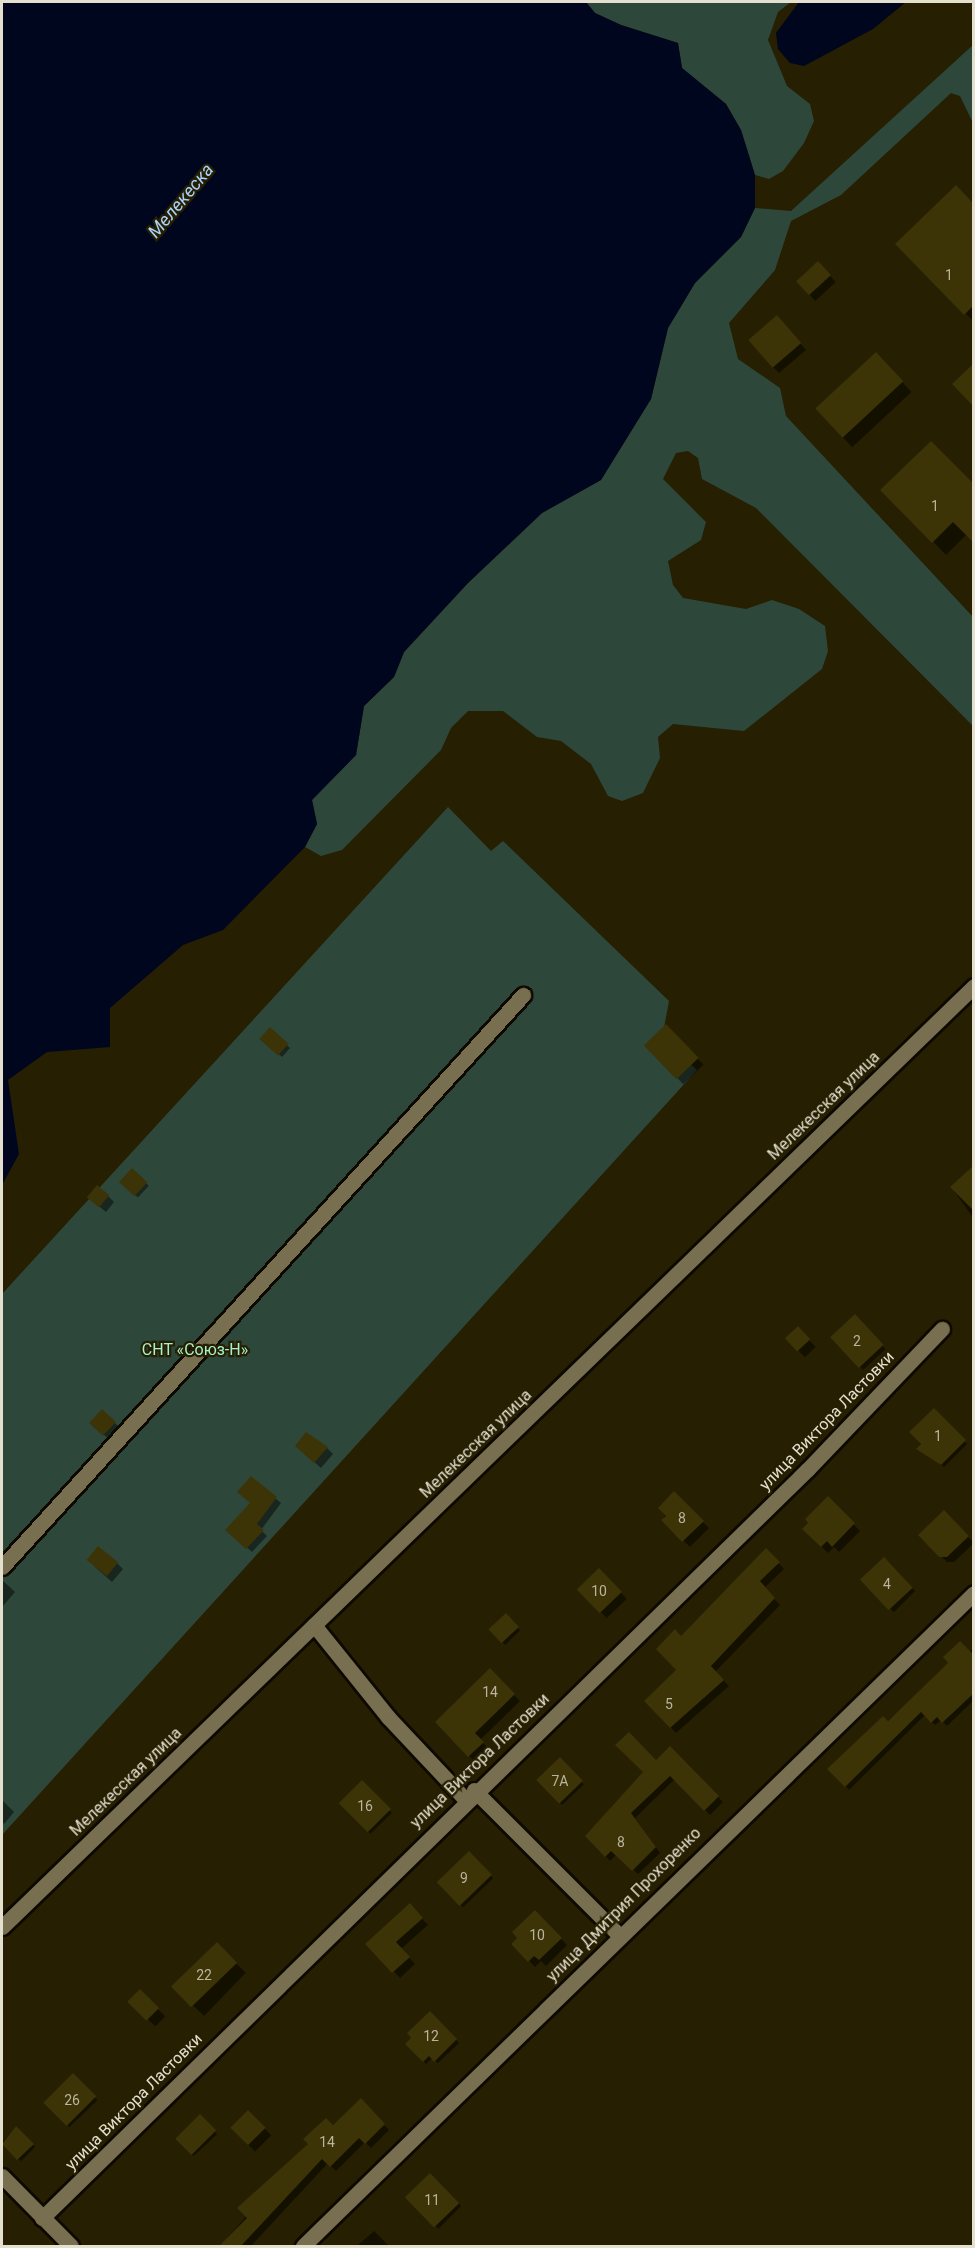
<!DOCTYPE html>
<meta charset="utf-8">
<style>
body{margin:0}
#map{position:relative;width:975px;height:2248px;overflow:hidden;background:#261f01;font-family:Roboto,sans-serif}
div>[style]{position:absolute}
.green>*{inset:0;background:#2d483b}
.water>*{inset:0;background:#00061d}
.shadow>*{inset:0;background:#0007;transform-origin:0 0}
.building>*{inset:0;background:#3c3307;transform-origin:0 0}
.roads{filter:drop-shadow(2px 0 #0e0900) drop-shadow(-2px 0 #0e0900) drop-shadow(0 2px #0e0900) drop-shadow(0 -2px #0e0900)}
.street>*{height:15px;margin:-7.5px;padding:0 7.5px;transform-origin:7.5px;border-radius:7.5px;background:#776f4f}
span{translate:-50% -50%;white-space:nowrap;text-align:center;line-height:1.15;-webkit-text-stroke:4.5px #261f01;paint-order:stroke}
.number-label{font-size:14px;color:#bab59d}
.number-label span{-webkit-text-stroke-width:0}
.street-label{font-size:16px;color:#e4e0cf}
.park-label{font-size:16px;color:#a6f1cb}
.water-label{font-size:18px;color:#abd3fd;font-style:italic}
.frame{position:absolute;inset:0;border:3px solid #e4e0cf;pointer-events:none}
</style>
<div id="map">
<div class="green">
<div style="clip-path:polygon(586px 2px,791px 2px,778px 12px,768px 40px,787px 86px,810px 104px,814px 121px,804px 143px,783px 171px,769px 179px,755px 175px,741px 130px,726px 104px,682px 68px,678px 43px,621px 25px,595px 13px)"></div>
<div style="clip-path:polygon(973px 45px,973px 123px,960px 96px,951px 93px,841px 195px,791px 221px,775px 270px,729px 323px,738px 359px,780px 388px,786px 416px,973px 617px,973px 726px,756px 508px,702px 479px,698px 458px,688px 451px,676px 453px,663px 479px,706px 522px,701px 540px,668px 561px,673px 585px,683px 598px,746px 609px,772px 600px,799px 609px,825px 626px,828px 651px,822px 669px,744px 731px,673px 724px,658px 737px,660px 758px,643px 793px,622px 801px,608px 796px,591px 764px,561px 741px,537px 737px,503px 711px,468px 711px,451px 728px,441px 750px,342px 850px,321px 856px,305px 847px,317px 824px,312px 800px,356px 755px,364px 706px,394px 677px,404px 652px,468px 583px,542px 513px,601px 480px,651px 399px,668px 328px,695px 283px,741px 237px,755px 208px,791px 211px)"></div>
<div style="clip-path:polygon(448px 807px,491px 851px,503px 841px,669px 1001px,662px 1038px,697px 1070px,2px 1835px,2px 1294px)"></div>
</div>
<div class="water">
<div style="clip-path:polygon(2px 2px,586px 2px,595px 13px,621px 25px,678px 43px,682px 68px,726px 104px,741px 130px,755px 175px,755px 208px,741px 237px,695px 283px,668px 328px,651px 399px,601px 480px,542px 513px,468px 583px,404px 652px,394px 677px,364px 706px,356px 755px,312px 800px,317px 824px,305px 847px,223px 930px,183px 945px,110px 1008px,110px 1047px,47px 1052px,8px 1080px,19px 1154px,2px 1185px)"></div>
<div style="clip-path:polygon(799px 2px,906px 2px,873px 29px,804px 66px,790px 63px,778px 49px,776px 33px)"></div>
</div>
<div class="shadow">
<div style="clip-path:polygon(974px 206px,974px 322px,897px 244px)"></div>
<div style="left:818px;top:263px;width:26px;height:28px;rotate:47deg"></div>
<div style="clip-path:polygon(783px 323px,806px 350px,779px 373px,773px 367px)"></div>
<div style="left:876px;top:354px;width:52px;height:81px;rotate:47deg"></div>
<div style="clip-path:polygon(931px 443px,967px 534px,946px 555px,883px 490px)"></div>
<div style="left:666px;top:1026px;width:54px;height:28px;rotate:46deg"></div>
<div style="left:270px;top:1030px;width:27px;height:12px;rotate:42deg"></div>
<div style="clip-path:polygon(974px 1167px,974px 1219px,952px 1188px)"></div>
<div style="left:132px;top:1170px;width:23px;height:16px;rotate:43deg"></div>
<div style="clip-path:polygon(108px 1196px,114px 1202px,106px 1212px,95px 1203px)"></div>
<div style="left:855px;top:1316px;width:45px;height:31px;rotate:47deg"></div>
<div style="left:798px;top:1329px;width:25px;height:15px;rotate:45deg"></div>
<div style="clip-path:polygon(934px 1410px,967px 1444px,944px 1467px,918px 1449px)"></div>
<div style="left:102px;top:1411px;width:26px;height:16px;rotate:43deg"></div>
<div style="clip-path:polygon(327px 1448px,333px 1454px,321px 1468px,303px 1452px)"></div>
<div style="clip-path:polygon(251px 1478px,281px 1503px,261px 1530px,267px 1536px,252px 1552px,227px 1530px,252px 1503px)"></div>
<div style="clip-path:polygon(674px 1494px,709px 1528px,690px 1547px,663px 1520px)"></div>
<div style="clip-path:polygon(828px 1498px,860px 1531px,839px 1552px,834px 1547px,828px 1553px,804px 1529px)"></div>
<div style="clip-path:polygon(944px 1512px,974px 1543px,954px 1562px,947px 1562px,920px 1535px)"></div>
<div style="clip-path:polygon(766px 1550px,784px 1569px,764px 1588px,780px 1605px,715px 1672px,729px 1686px,676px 1733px,646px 1701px,678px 1670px,681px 1638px)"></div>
<div style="left:884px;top:1560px;width:44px;height:30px;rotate:45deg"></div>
<div style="clip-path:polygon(117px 1563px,123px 1569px,112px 1582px,94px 1566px)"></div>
<div style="left:599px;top:1570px;width:40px;height:28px;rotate:46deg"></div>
<div style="clip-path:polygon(2px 1580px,15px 1592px,3px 1606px,2px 1604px)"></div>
<div style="left:506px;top:1616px;width:20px;height:21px;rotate:45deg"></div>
<div style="clip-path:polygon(974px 1648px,974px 1700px,947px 1726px,941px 1720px,935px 1725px,925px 1715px,849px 1790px,830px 1769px)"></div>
<div style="clip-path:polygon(490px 1670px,520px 1701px,480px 1740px,489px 1749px,475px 1762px,437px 1722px)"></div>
<div style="clip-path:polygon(670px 1748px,723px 1802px,710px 1815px,675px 1779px,635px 1818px,660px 1853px,638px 1874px,617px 1854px,610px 1861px,587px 1836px)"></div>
<div style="left:560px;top:1759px;width:35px;height:30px;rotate:47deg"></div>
<div style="left:362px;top:1782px;width:43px;height:30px;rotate:46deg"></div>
<div style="clip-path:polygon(2px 1800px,14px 1812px,4px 1824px,2px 1822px)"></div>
<div style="left:469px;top:1853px;width:35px;height:42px;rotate:46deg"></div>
<div style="clip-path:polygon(410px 1906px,428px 1925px,401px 1949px,415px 1964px,400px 1978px,368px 1944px)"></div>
<div style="clip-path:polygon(535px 1912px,567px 1945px,546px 1966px,541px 1961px,535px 1967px,513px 1944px)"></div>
<div style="left:217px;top:1945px;width:40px;height:60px;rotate:44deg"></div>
<div style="left:140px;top:1992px;width:35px;height:14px;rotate:44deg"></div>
<div style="clip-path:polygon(430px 2013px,459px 2043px,438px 2063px,432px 2058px,426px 2064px,407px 2044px)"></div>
<div style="left:73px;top:2075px;width:35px;height:39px;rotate:46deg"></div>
<div style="clip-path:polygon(361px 2101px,389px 2130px,371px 2148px,365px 2142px,336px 2171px,328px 2163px,251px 2246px,220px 2246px,310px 2144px)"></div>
<div style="left:248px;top:2112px;width:33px;height:23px;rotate:45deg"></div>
<div style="left:200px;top:2116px;width:25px;height:32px;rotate:47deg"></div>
<div style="left:16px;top:2128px;width:27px;height:20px;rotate:45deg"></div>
<div style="left:430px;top:2175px;width:44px;height:32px;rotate:45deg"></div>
<div style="clip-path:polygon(374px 2231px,389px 2246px,357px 2246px)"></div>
</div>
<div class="building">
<div style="clip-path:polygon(956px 185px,974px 204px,974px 305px,964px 315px,895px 244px)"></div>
<div style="left:818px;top:261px;width:19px;height:30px;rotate:47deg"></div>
<div style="left:777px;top:315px;width:37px;height:38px;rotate:49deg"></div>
<div style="left:876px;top:352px;width:40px;height:83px;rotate:47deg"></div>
<div style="clip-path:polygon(974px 363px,974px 407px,952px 384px)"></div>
<div style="clip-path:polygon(931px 441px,974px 484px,974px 543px,953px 522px,932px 543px,880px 490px)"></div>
<div style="left:666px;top:1024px;width:47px;height:31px;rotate:46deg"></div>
<div style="left:270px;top:1027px;width:25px;height:16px;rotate:42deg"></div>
<div style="clip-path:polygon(974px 1165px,974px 1211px,950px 1187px)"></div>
<div style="left:132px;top:1168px;width:21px;height:19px;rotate:43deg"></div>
<div style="left:97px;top:1185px;width:16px;height:16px;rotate:40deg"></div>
<div style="left:855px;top:1314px;width:42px;height:34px;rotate:47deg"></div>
<div style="left:798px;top:1326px;width:18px;height:18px;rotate:47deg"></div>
<div style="clip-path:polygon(934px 1408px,966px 1440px,941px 1465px,916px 1449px,921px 1444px,909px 1432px)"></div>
<div style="left:102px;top:1409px;width:19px;height:19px;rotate:43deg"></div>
<div style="clip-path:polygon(306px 1432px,328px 1447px,314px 1463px,295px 1446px)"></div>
<div style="clip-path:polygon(251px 1476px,277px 1497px,257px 1524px,264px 1530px,246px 1549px,225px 1530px,250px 1503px,237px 1492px)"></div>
<div style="clip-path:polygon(674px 1491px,704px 1521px,682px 1542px,661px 1520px,666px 1516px,658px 1508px)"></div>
<div style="clip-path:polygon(828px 1496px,855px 1523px,832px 1547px,827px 1541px,821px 1547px,802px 1529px,808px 1523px,805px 1519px)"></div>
<div style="clip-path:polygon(944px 1510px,969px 1536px,947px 1557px,939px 1557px,918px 1535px)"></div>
<div style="left:98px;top:1546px;width:26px;height:18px;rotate:39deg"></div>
<div style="clip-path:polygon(766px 1548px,780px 1562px,760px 1581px,775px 1598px,711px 1666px,724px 1680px,670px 1728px,644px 1701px,676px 1670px,656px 1649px,675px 1629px,681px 1636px)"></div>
<div style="left:884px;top:1557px;width:42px;height:33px;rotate:47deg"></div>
<div style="left:599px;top:1568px;width:33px;height:31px;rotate:46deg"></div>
<div style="left:506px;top:1613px;width:19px;height:24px;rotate:47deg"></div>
<div style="clip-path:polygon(960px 1641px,974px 1655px,974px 1693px,942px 1723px,937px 1717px,931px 1723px,921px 1712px,845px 1787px,827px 1769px,883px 1716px,888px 1721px,948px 1663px,943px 1657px)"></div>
<div style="clip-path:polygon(490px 1668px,515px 1694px,475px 1733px,484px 1742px,468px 1757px,435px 1722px)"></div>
<div style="clip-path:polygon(629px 1732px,656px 1760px,670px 1746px,719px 1796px,704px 1811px,670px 1776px,631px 1813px,656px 1847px,632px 1871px,611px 1851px,605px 1857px,585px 1836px,643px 1772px,615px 1745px)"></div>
<div style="left:560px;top:1757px;width:33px;height:33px;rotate:46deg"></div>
<div style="left:362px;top:1780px;width:41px;height:33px;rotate:45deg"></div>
<div style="left:469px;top:1851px;width:33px;height:45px;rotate:46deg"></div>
<div style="clip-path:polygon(410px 1903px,423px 1918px,396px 1942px,410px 1957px,392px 1973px,365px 1944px)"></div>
<div style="clip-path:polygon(535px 1910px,562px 1938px,539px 1960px,534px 1956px,528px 1962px,511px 1944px,517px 1938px,512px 1932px)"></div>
<div style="left:217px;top:1942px;width:29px;height:64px;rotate:46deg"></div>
<div style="left:140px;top:1989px;width:27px;height:18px;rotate:45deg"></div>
<div style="clip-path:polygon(430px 2011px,457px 2039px,434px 2062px,429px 2056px,423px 2062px,405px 2044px,411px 2038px,407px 2033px)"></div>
<div style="left:73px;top:2073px;width:33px;height:42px;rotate:45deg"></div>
<div style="clip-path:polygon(361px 2098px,385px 2124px,365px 2144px,359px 2138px,330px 2167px,322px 2159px,240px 2247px,218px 2247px,247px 2218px,237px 2208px,308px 2144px,303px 2139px,326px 2118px,333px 2125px)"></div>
<div style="left:248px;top:2110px;width:25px;height:25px;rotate:45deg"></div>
<div style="left:200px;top:2114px;width:23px;height:35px;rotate:45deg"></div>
<div style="clip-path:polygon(16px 2126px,34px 2144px,17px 2160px,2px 2144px)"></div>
<div style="left:430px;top:2173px;width:42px;height:35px;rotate:46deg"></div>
</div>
<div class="roads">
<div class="street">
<div style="left:2px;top:1567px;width:774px;rotate:-47.67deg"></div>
<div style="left:314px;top:1625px;width:118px;rotate:51.2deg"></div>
<div style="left:388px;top:1717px;width:112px;rotate:46.8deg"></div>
<div style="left:474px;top:1790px;width:205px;rotate:45deg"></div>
<div style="left:2px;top:1927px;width:1353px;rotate:-44.07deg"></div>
<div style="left:2px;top:2176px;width:98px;rotate:45.4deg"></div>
<div style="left:42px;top:2218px;width:1071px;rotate:-44.36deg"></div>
<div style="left:808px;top:1469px;width:194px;rotate:-46.3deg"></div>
<div style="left:303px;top:2246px;width:936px;rotate:-44.22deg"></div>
</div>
</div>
<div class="number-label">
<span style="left:949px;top:275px">1</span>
<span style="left:935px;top:506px">1</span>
<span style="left:857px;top:1341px">2</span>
<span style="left:938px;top:1436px">1</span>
<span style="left:682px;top:1518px">8</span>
<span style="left:887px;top:1584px">4</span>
<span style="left:599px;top:1591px">10</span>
<span style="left:490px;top:1692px">14</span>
<span style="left:669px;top:1704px">5</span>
<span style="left:560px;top:1781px">7А</span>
<span style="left:365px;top:1806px">16</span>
<span style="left:621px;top:1842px">8</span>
<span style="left:464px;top:1878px">9</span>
<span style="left:537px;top:1935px">10</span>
<span style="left:204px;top:1975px">22</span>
<span style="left:431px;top:2036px">12</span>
<span style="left:72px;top:2100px">26</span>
<span style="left:327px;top:2142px">14</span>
<span style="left:432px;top:2200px">11</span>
</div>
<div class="street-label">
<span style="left:824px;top:1106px;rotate:-44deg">Мелекесская улица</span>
<span style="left:827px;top:1421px;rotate:-46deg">улица Виктора Ластовки</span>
<span style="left:476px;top:1444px;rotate:-44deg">Мелекесская улица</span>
<span style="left:480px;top:1761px;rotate:-44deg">улица Виктора Ластовки</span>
<span style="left:126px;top:1782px;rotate:-44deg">Мелекесская улица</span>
<span style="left:624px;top:1905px;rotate:-45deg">улица Дмитрия Прохоренко</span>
<span style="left:134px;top:2102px;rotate:-45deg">улица Виктора Ластовки</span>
</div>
<div class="park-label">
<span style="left:195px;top:1350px">СНТ «Союз-Н»</span>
</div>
<div class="water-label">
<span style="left:181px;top:201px;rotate:-50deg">Мелекеска</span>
</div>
<div class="frame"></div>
</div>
